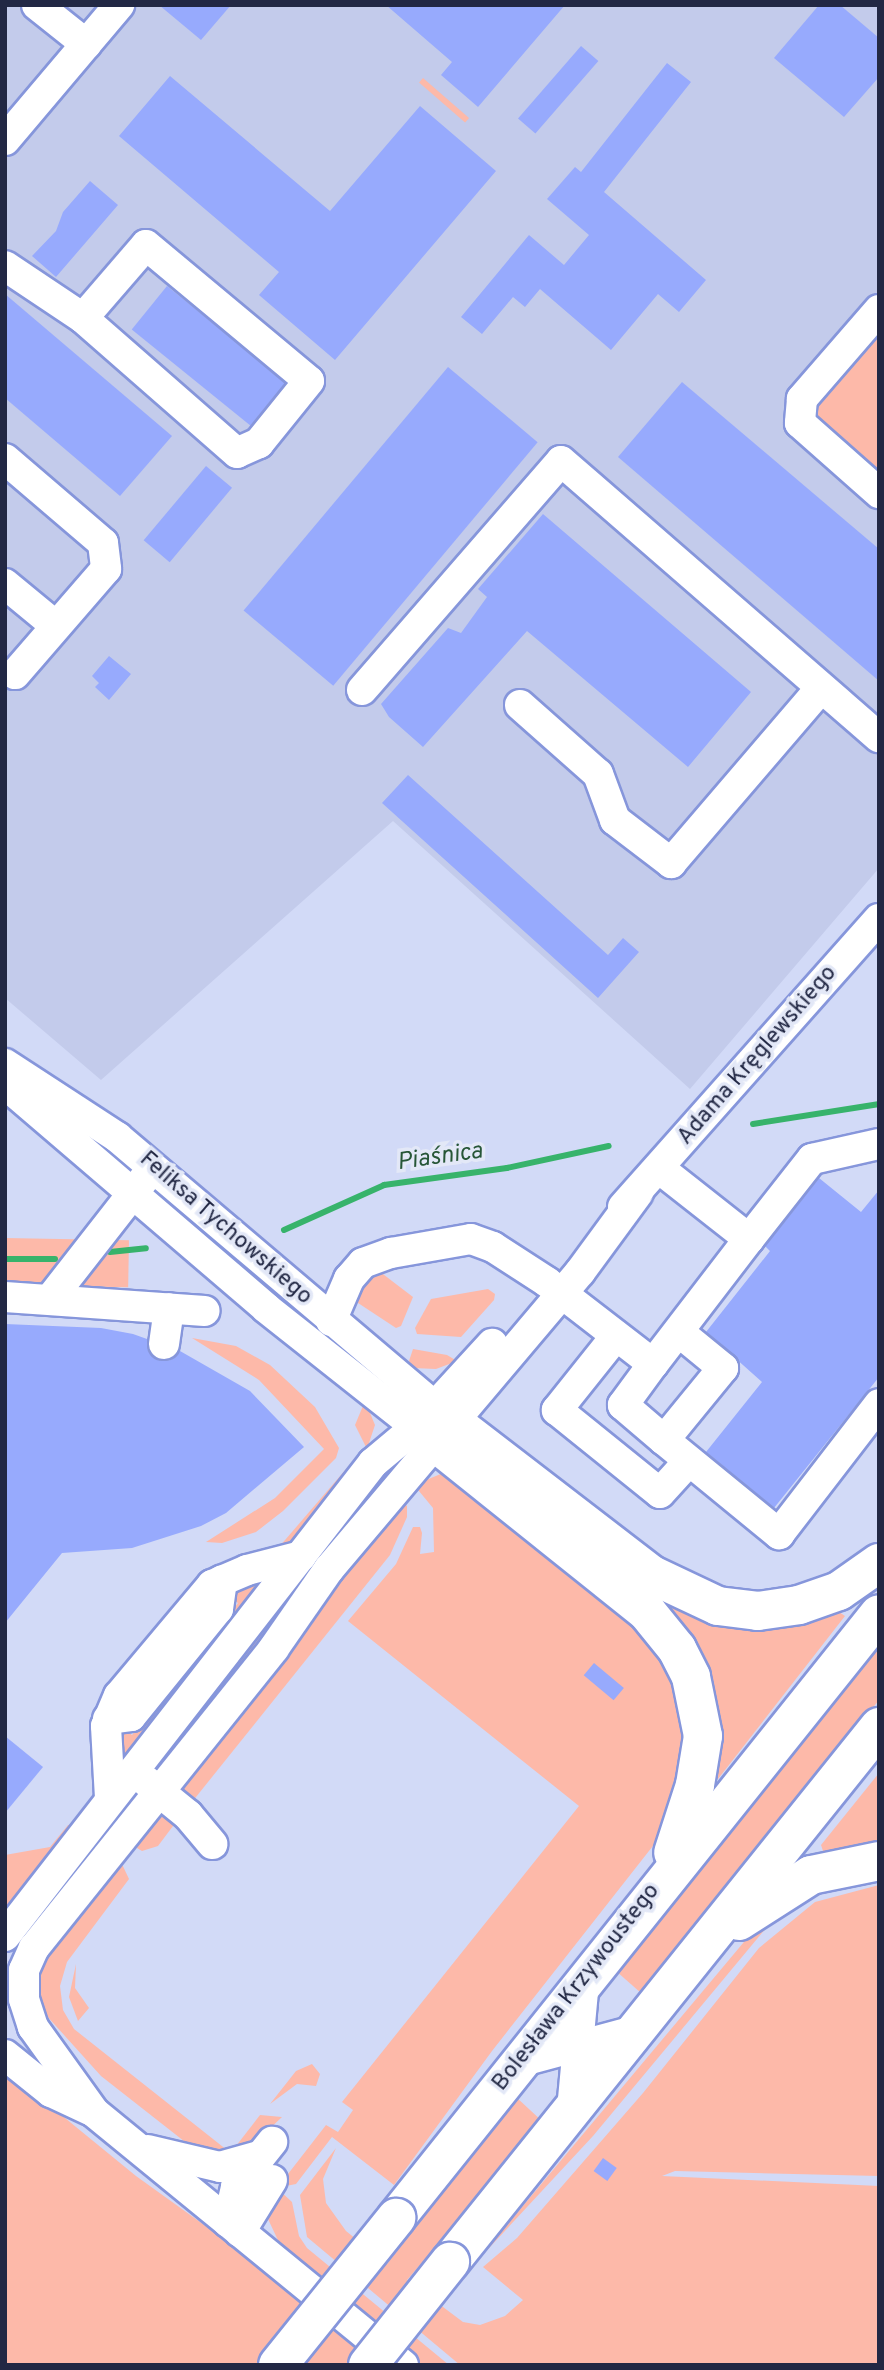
<!DOCTYPE html>
<meta charset="utf-8">
<style>
body{margin:0}
#map{position:relative;width:884px;height:2370px;overflow:hidden;background:#d2daf7;font-family:Overpass,sans-serif}
div>[style]{position:absolute}
.built>*{inset:0;background:#c3cbeb}
.green>*{inset:0;background:#fdb9a9;transform-origin:0 0}
.stream>*{height:6px;margin:-3px;padding:0 3px;transform-origin:3px;border-radius:3px;background:#37b36b}
.building>*{inset:0;background:#97aafd;transform-origin:0 0}
.roads{filter:drop-shadow(2px 0 #8696db) drop-shadow(-2px 0 #8696db) drop-shadow(0 2px #8696db) drop-shadow(0 -2px #8696db)}
.minor>*{height:30px;margin:-15px;padding:0 15px;transform-origin:15px;border-radius:15px;background:#fff}
.major>*{height:38px;margin:-19px;padding:0 19px;transform-origin:19px;border-radius:19px;background:#fff}
.bridges{filter:drop-shadow(2px 0 #8696db) drop-shadow(-2px 0 #8696db) drop-shadow(0 2px #8696db) drop-shadow(0 -2px #8696db)}
.major-bridge>*{height:38px;margin:-19px;padding:0 19px;transform-origin:19px;border-radius:19px;background:#fff}
span{translate:-50% -50%;white-space:nowrap;text-align:center;line-height:1.15;-webkit-text-stroke:7px #e3e8f7;paint-order:stroke}
.street-label{font-size:23px;color:#222844}
.water-label{font-size:24px;color:#275637;font-style:italic}
.frame{position:absolute;inset:0;border:7px solid #222844;pointer-events:none}
</style>
<div id="map">
<div class="built">
<div style="clip-path:polygon(5px 5px,879px 5px,879px 868px,690px 1089px,393px 821px,101px 1080px,5px 998px)"></div>
</div>
<div class="green">
<div style="left:423px;top:78px;width:61px;height:6px;rotate:41deg"></div>
<div style="clip-path:polygon(879px 319px,879px 483px,813px 418px,814px 402px)"></div>
<div style="clip-path:polygon(161px 1204px,168px 1205px,367px 1367px,365px 1369px)"></div>
<div style="left:5px;top:1238px;width:124px;height:47px;rotate:1deg"></div>
<div style="clip-path:polygon(375px 1268px,413px 1297px,401px 1326px,396px 1328px,352px 1299px)"></div>
<div style="clip-path:polygon(488px 1289px,495px 1294px,494px 1300px,461px 1337px,417px 1334px,415px 1328px,431px 1299px)"></div>
<div style="clip-path:polygon(192px 1338px,236px 1346px,270px 1365px,315px 1407px,339px 1448px,336px 1458px,283px 1511px,256px 1532px,222px 1543px,206px 1542px,275px 1498px,324px 1449px,259px 1380px)"></div>
<div style="clip-path:polygon(413px 1349px,447px 1355px,457px 1361px,436px 1369px,413px 1368px,409px 1361px)"></div>
<div style="clip-path:polygon(365px 1401px,375px 1425px,367px 1449px,355px 1425px)"></div>
<div style="clip-path:polygon(353px 1461px,356px 1463px,287px 1547px,273px 1554px)"></div>
<div style="clip-path:polygon(448px 1471px,655px 1635px,692px 1729px,665px 1829px,656px 1842px,492px 2051px,394px 2185px,332px 2137px,296px 2184px,286px 2186px,281px 2183px,326px 2125px,338px 2132px,353px 2110px,342px 2102px,579px 1806px,348px 1621px,396px 1564px,413px 1527px,420px 1527px,422px 1533px,420px 1554px,434px 1552px,433px 1508px,414px 1485px)"></div>
<div style="clip-path:polygon(375px 1478px,383px 1485px,262px 1644px,162px 1766px,164px 1758px,263px 1633px,313px 1553px)"></div>
<div style="clip-path:polygon(401px 1500px,407px 1506px,407px 1517px,390px 1555px,192px 1802px,182px 1795px,181px 1784px)"></div>
<div style="clip-path:polygon(569px 1527px,805px 1621px,839px 1612px,845px 1616px,718px 1779px,713px 1781px,709px 1703px)"></div>
<div style="clip-path:polygon(276px 1574px,119px 1772px,119px 1725px,132px 1735px,238px 1603px,225px 1594px)"></div>
<div style="clip-path:polygon(879px 1638px,879px 1700px,647px 1992px,641px 1993px,616px 1971px)"></div>
<div style="clip-path:polygon(879px 1773px,879px 1846px,824px 1854px,821px 1845px)"></div>
<div style="clip-path:polygon(163px 1814px,176px 1822px,158px 1846px,142px 1851px,132px 1845px)"></div>
<div style="clip-path:polygon(76px 1824px,56px 1856px,5px 1910px,5px 1855px,50px 1847px,68px 1825px)"></div>
<div style="clip-path:polygon(120px 1860px,129px 1879px,67px 1962px,60px 1986px,63px 2010px,74px 2029px,237px 2158px,203px 2156px,101px 2076px,37px 2005px,39px 1963px)"></div>
<div style="clip-path:polygon(879px 1869px,879px 1876px,818px 1889px,772px 1921px,593px 2136px,476px 2262px,759px 1924px,814px 1884px)"></div>
<div style="clip-path:polygon(879px 1885px,879px 2176px,675px 2171px,662px 2176px,879px 2186px,879px 2365px,460px 2365px,307px 2237px,300px 2195px,336px 2148px,323px 2179px,326px 2203px,346px 2231px,387px 2264px,516px 2097px,543px 2122px,407px 2280px,463px 2322px,480px 2325px,505px 2316px,523px 2300px,483px 2267px,517px 2238px,643px 2093px,759px 1948px,815px 1902px)"></div>
<div style="clip-path:polygon(76px 1964px,75px 1988px,89px 2008px,78px 2021px,69px 1997px)"></div>
<div style="clip-path:polygon(312px 2064px,320px 2074px,316px 2086px,297px 2084px,270px 2104px,296px 2071px)"></div>
<div style="clip-path:polygon(5px 2069px,136px 2176px,278px 2278px,385px 2365px,5px 2365px)"></div>
<div style="clip-path:polygon(260px 2115px,282px 2117px,244px 2153px,236px 2146px)"></div>
<div style="clip-path:polygon(277px 2188px,292px 2202px,299px 2236px,307px 2248px,449px 2365px,422px 2365px,284px 2253px,268px 2219px)"></div>
</div>
<div class="stream">
<div style="left:753px;top:1124px;width:128px;rotate:-9deg"></div>
<div style="left:284px;top:1230px;width:110px;rotate:-24.2deg"></div>
<div style="left:384px;top:1185px;width:124px;rotate:-7.9deg"></div>
<div style="left:507px;top:1168px;width:104px;rotate:-12.2deg"></div>
<div style="left:110px;top:1252px;width:36px;rotate:-6deg"></div>
<div style="left:5px;top:1259px;width:50px"></div>
</div>
<div class="building">
<div style="clip-path:polygon(159px 5px,231px 5px,201px 40px)"></div>
<div style="clip-path:polygon(386px 5px,565px 5px,478px 107px,441px 75px,452px 62px)"></div>
<div style="clip-path:polygon(819px 5px,840px 5px,879px 38px,879px 77px,844px 117px,774px 58px)"></div>
<div style="left:581px;top:46px;width:23px;height:96px;rotate:41deg"></div>
<div style="clip-path:polygon(667px 63px,691px 82px,604px 192px,706px 280px,679px 312px,658px 294px,611px 350px,540px 289px,525px 307px,513px 297px,482px 334px,461px 317px,529px 235px,564px 265px,589px 235px,547px 199px,575px 167px,581px 172px)"></div>
<div style="clip-path:polygon(170px 76px,330px 211px,420px 106px,496px 171px,335px 360px,259px 295px,279px 272px,119px 136px)"></div>
<div style="clip-path:polygon(90px 181px,118px 205px,56px 277px,32px 256px,56px 231px,63px 212px)"></div>
<div style="left:167px;top:286px;width:153px;height:56px;rotate:39deg"></div>
<div style="clip-path:polygon(5px 294px,172px 436px,120px 496px,5px 398px)"></div>
<div style="left:448px;top:367px;width:117px;height:318px;rotate:40deg"></div>
<div style="clip-path:polygon(682px 382px,879px 549px,879px 681px,618px 457px)"></div>
<div style="left:206px;top:466px;width:34px;height:97px;rotate:40deg"></div>
<div style="clip-path:polygon(543px 514px,751px 692px,688px 767px,527px 631px,423px 747px,389px 717px,381px 704px,448px 628px,461px 633px,487px 597px,478px 589px)"></div>
<div style="clip-path:polygon(109px 656px,131px 674px,109px 700px,95px 687px,99px 683px,92px 676px)"></div>
<div style="clip-path:polygon(408px 775px,608px 955px,623px 938px,639px 952px,598px 998px,382px 803px)"></div>
<div style="clip-path:polygon(819px 1178px,861px 1212px,879px 1190px,879px 1377px,774px 1508px,706px 1452px,762px 1382px,706px 1332px,770px 1251px,765px 1246px)"></div>
<div style="clip-path:polygon(5px 1324px,101px 1328px,133px 1334px,147px 1339px,148px 1351px,161px 1361px,171px 1360px,180px 1351px,250px 1391px,304px 1447px,226px 1513px,201px 1526px,132px 1548px,62px 1553px,5px 1623px)"></div>
<div style="left:594px;top:1663px;width:39px;height:16px;rotate:40deg"></div>
<div style="clip-path:polygon(5px 1736px,43px 1767px,5px 1813px)"></div>
<div style="left:603px;top:2158px;width:17px;height:16px;rotate:36deg"></div>
</div>
<div class="roads">
<div class="minor">
<div style="left:37px;top:5px;width:63px;rotate:38.5deg"></div>
<div style="left:5px;top:140px;width:177px;rotate:-49.8deg"></div>
<div style="left:5px;top:266px;width:94px;rotate:33.7deg"></div>
<div style="left:83px;top:318px;width:96px;rotate:-49.2deg"></div>
<div style="left:146px;top:245px;width:212px;rotate:39.8deg"></div>
<div style="left:309px;top:381px;width:80px;rotate:128.9deg"></div>
<div style="left:259px;top:443px;width:24px;rotate:156deg"></div>
<div style="left:237px;top:453px;width:205px;rotate:-138.8deg"></div>
<div style="left:879px;top:310px;width:118px;rotate:130.9deg"></div>
<div style="left:802px;top:399px;width:24px;rotate:95deg"></div>
<div style="left:800px;top:423px;width:106px;rotate:41.5deg"></div>
<div style="left:5px;top:459px;width:129px;rotate:40.6deg"></div>
<div style="left:103px;top:543px;width:26px;rotate:83deg"></div>
<div style="left:106px;top:569px;width:139px;rotate:130.9deg"></div>
<div style="left:5px;top:584px;width:66px;rotate:39.5deg"></div>
<div style="left:362px;top:690px;width:303px;rotate:-49deg"></div>
<div style="left:561px;top:461px;width:421px;rotate:41deg"></div>
<div style="left:520px;top:705px;width:104px;rotate:41.5deg"></div>
<div style="left:598px;top:774px;width:49px;rotate:69.7deg"></div>
<div style="left:615px;top:820px;width:71px;rotate:37.5deg"></div>
<div style="left:671px;top:863px;width:230px;rotate:-49.4deg"></div>
<div style="left:5px;top:1064px;width:134px;rotate:33.1deg"></div>
<div style="left:117px;top:1137px;width:436px;rotate:40.3deg"></div>
<div style="left:5px;top:1084px;width:344px;rotate:40.6deg"></div>
<div style="left:266px;top:1308px;width:209px;rotate:38.4deg"></div>
<div style="left:623px;top:1207px;width:385px;rotate:-48.4deg"></div>
<div style="left:749px;top:1239px;width:102px;rotate:-51.8deg"></div>
<div style="left:812px;top:1159px;width:69px;rotate:-12.6deg"></div>
<div style="left:5px;top:1297px;width:200px;rotate:4deg"></div>
<div style="left:51px;top:1298px;width:151px;rotate:-52deg"></div>
<div style="left:331px;top:1321px;width:46px;rotate:-66.8deg"></div>
<div style="left:349px;top:1279px;width:21px;rotate:-49deg"></div>
<div style="left:363px;top:1263px;width:30px;rotate:-20deg"></div>
<div style="left:391px;top:1253px;width:81px;rotate:-9.9deg"></div>
<div style="left:471px;top:1239px;width:23px;rotate:20deg"></div>
<div style="left:493px;top:1247px;width:64px;rotate:32.9deg"></div>
<div style="left:547px;top:1282px;width:134px;rotate:37.7deg"></div>
<div style="left:653px;top:1364px;width:158px;rotate:-52.5deg"></div>
<div style="left:749px;top:1239px;width:113px;rotate:-141.8deg"></div>
<div style="left:679px;top:1332px;width:57px;rotate:39.3deg"></div>
<div style="left:723px;top:1368px;width:93px;rotate:129.3deg"></div>
<div style="left:664px;top:1440px;width:149px;rotate:39.3deg"></div>
<div style="left:779px;top:1534px;width:164px;rotate:-52.4deg"></div>
<div style="left:616px;top:1336px;width:95px;rotate:128.6deg"></div>
<div style="left:557px;top:1410px;width:132px;rotate:38.9deg"></div>
<div style="left:660px;top:1493px;width:43px;rotate:-47.8deg"></div>
<div style="left:164px;top:1344px;width:36px;rotate:-82deg"></div>
<div style="left:653px;top:1364px;width:51px;rotate:126.2deg"></div>
<div style="left:623px;top:1405px;width:54px;rotate:40.5deg"></div>
<div style="left:108px;top:1719px;width:23px;rotate:-7deg"></div>
<div style="left:131px;top:1716px;width:138px;rotate:-50.9deg"></div>
<div style="left:218px;top:1609px;width:29px;rotate:-82deg"></div>
<div style="left:146px;top:1781px;width:54px;rotate:39deg"></div>
<div style="left:188px;top:1815px;width:38px;rotate:50deg"></div>
<div style="left:110px;top:1798px;width:72px;rotate:-93.2deg"></div>
<div style="left:106px;top:1726px;width:33px;rotate:-67deg"></div>
<div style="left:119px;top:1696px;width:145px;rotate:-50deg"></div>
<div style="left:212px;top:1585px;width:38px;rotate:-23deg"></div>
<div style="left:247px;top:1570px;width:56px;rotate:-14.5deg"></div>
<div style="left:5px;top:1936px;width:599px;rotate:-52.12deg"></div>
<div style="left:373px;top:1463px;width:56px;rotate:-39.9deg"></div>
<div style="left:416px;top:1427px;width:113px;rotate:-47.5deg"></div>
<div style="left:5px;top:2055px;width:59px;rotate:38.8deg"></div>
<div style="left:51px;top:2092px;width:43px;rotate:24.8deg"></div>
<div style="left:519px;top:2062px;width:123px;rotate:-15.1deg"></div>
<div style="left:572px;top:2110px;width:131px;rotate:-84.7deg"></div>
<div style="left:148px;top:2150px;width:74px;rotate:13.3deg"></div>
<div style="left:220px;top:2167px;width:37px;rotate:-16deg"></div>
<div style="left:228px;top:2222px;width:36px;rotate:-77deg"></div>
<div style="left:236px;top:2187px;width:58px;rotate:-51.3deg"></div>
<div style="left:240px;top:2232px;width:61px;rotate:-58.4deg"></div>
<div style="left:403px;top:2365px;width:399px;rotate:-140.7deg"></div>
<div style="left:94px;top:2112px;width:105px;rotate:-125.7deg"></div>
<div style="left:33px;top:2027px;width:29px;rotate:-108deg"></div>
<div style="left:24px;top:1999px;width:29px;rotate:-90deg"></div>
<div style="left:24px;top:1970px;width:24px;rotate:-66deg"></div>
<div style="left:34px;top:1948px;width:384px;rotate:-51.3deg"></div>
<div style="left:274px;top:1648px;width:96px;rotate:-55.2deg"></div>
<div style="left:329px;top:1569px;width:389px;rotate:-49.8deg"></div>
<div style="left:580px;top:1272px;width:98px;rotate:-53.7deg"></div>
</div>
<div class="major">
<div style="left:453px;top:1422px;width:251px;rotate:37.6deg"></div>
<div style="left:652px;top:1575px;width:73px;rotate:25.2deg"></div>
<div style="left:718px;top:1606px;width:40px;rotate:7.1deg"></div>
<div style="left:758px;top:1611px;width:41px;rotate:-8.3deg"></div>
<div style="left:799px;top:1605px;width:42px;rotate:-19.3deg"></div>
<div style="left:839px;top:1591px;width:49px;rotate:-35deg"></div>
<div style="left:436px;top:1443px;width:270px;rotate:38.7deg"></div>
<div style="left:647px;top:1612px;width:48px;rotate:51deg"></div>
<div style="left:677px;top:1649px;width:31px;rotate:63deg"></div>
<div style="left:691px;top:1677px;width:60px;rotate:78.5deg"></div>
<div style="left:703px;top:1736px;width:50px;rotate:99.3deg"></div>
<div style="left:695px;top:1785px;width:71px;rotate:107.9deg"></div>
<div style="left:739px;top:1921px;width:85px;rotate:-32.6deg"></div>
<div style="left:811px;top:1875px;width:69px;rotate:-11.6deg"></div>
<div style="left:396px;top:2218px;width:773px;rotate:-51.35deg"></div>
<div style="left:450px;top:2262px;width:686px;rotate:-51.27deg"></div>
</div>
</div>
<div class="bridges">
<div class="major-bridge">
<div style="left:278px;top:2365px;width:189px;rotate:-51.2deg"></div>
<div style="left:368px;top:2365px;width:132px;rotate:-51.5deg"></div>
</div>
</div>
<div class="street-label">
<span style="left:758px;top:1056px;rotate:-49deg">Adama Kręglewskiego</span>
<span style="left:225px;top:1229px;rotate:41deg">Feliksa Tychowskiego</span>
<span style="left:577px;top:1988px;rotate:-52deg">Bolesława Krzywoustego</span>
</div>
<div class="water-label">
<span style="left:440px;top:1158px;rotate:-8deg">Piaśnica</span>
</div>
<div class="frame"></div>
</div>
